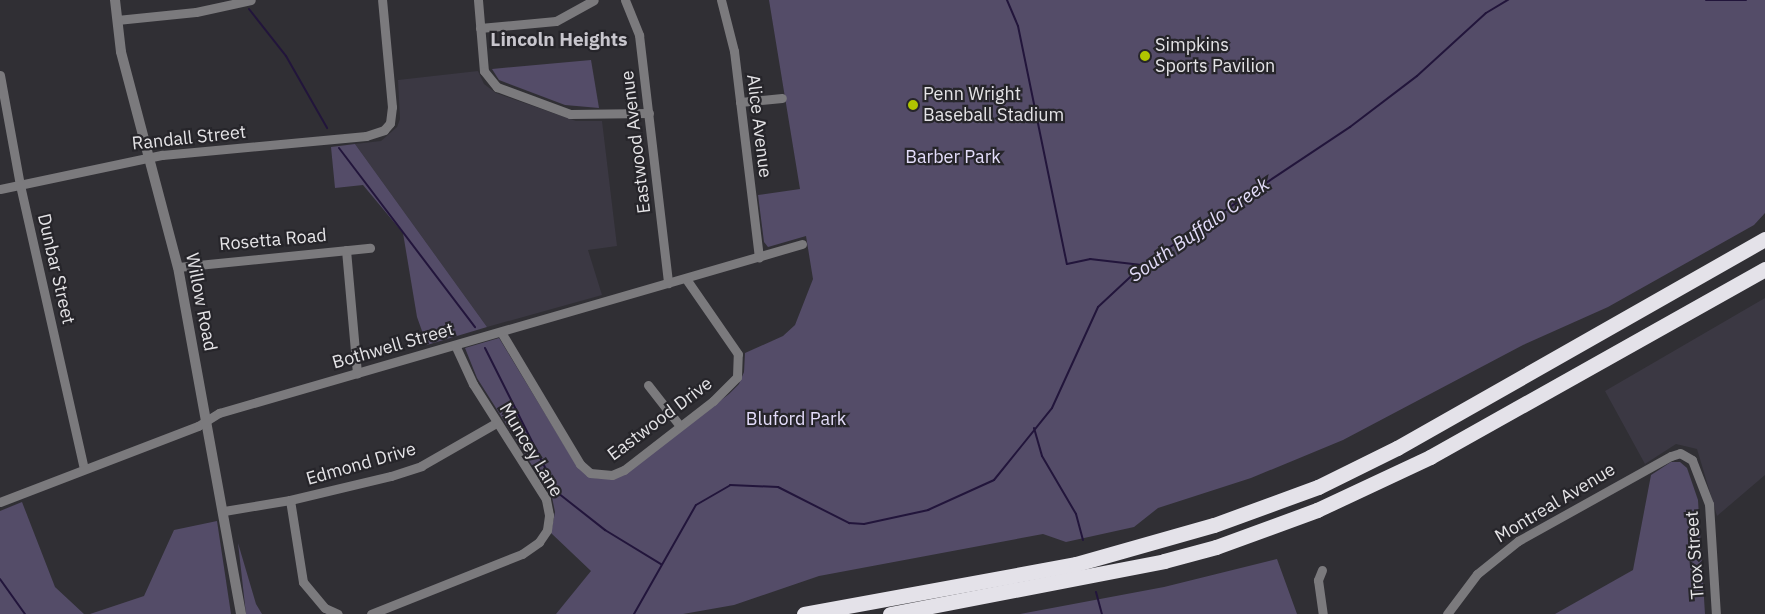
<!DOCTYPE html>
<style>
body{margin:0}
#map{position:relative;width:1765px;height:614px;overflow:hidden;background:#302f34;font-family:"IBM Plex Sans",sans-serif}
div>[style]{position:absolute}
.built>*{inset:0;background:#3b3843}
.green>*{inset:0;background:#544c68}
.stream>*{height:2px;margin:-1px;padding:0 1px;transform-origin:1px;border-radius:1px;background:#22153b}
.minor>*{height:9px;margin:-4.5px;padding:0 4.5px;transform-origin:4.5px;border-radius:4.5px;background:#7b7a7d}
.tertiary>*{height:10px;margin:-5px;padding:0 5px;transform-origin:5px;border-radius:5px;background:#7b7a7d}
.motorway>*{height:15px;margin:-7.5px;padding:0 7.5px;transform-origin:7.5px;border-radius:7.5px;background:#e4e2e9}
.dots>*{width:14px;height:14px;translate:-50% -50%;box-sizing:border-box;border:2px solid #26252a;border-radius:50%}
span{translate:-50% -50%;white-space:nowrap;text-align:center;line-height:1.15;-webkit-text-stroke:4.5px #26252a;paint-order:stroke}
.poi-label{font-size:18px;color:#e5e4e7}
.left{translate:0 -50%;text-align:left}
.street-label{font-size:18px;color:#e5e4e7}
.park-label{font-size:18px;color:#e4ddfa}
.neighbourhood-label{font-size:19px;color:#c8c6cd;font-weight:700}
.water-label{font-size:19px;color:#e4ddfa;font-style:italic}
</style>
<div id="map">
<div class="built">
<div style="clip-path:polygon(478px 71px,484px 84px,496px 93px,576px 121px,602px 121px,617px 246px,588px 250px,602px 295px,487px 327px,355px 144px,381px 141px,397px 127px,400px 119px,398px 80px)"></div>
<div style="clip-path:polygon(1765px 298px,1765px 475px,1717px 516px,1697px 449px,1676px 444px,1645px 464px,1605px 391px)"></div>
</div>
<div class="green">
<div style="clip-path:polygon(769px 0,1765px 0,1765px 213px,1754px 225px,1608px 307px,1523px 345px,1343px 440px,1251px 478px,1158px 508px,1134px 527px,1066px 542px,1043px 534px,819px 576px,734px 605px,683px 614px,556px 614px,591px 571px,551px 533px,555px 512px,552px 497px,477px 378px,465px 348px,499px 338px,578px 468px,595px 478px,610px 479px,632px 469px,729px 394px,739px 384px,744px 372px,745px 353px,783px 336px,795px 325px,813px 279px,806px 236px,768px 247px,764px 242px,758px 195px,800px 189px)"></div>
<div style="clip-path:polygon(591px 60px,599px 108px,565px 105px,499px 80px,492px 69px)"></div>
<div style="clip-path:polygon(355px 144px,487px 327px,427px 345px,417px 317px,403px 233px,363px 185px,335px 188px,331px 147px)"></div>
<div style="clip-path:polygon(1671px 462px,1680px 462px,1687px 468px,1698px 500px,1705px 614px,1555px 614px,1633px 570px,1651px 475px)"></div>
<div style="clip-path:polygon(22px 502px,55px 587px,84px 614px,0 614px,0 511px)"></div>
<div style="clip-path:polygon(217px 521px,231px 614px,90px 614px,144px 596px,174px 530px)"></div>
<div style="clip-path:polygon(238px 543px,256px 604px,262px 614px,246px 614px)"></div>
<div style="clip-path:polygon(1277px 559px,1297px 614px,1020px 614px,1164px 587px)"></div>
</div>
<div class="stream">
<div style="left:1007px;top:0;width:28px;rotate:67deg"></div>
<div style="left:1018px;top:26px;width:243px;rotate:78.4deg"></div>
<div style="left:1067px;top:264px;width:24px;rotate:-12deg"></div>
<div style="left:1090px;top:259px;width:52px;rotate:6.6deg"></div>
<div style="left:1706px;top:0;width:40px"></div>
<div style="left:249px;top:9px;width:60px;rotate:51.8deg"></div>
<div style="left:286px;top:56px;width:83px;rotate:60.3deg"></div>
<div style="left:339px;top:148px;width:225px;rotate:52.8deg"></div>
<div style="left:485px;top:348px;width:162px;rotate:63.3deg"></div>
<div style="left:558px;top:493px;width:60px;rotate:38.2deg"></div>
<div style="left:605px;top:530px;width:66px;rotate:31.3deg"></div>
<div style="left:1034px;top:428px;width:29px;rotate:74deg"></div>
<div style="left:1042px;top:456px;width:67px;rotate:59.6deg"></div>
<div style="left:1076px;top:514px;width:27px;rotate:75deg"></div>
<div style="left:0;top:579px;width:43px;rotate:54.5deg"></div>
<div style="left:1096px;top:592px;width:23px;rotate:75deg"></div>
<div style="left:634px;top:614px;width:125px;rotate:-60.4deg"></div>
<div style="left:696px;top:505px;width:39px;rotate:-30deg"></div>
<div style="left:730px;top:485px;width:48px;rotate:2.4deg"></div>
<div style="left:778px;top:487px;width:80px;rotate:26.9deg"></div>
<div style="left:849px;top:523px;width:15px;rotate:4deg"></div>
<div style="left:864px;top:524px;width:66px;rotate:-12.3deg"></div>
<div style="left:928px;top:510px;width:72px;rotate:-24.4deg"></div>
<div style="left:994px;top:480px;width:92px;rotate:-51.1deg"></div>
<div style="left:1052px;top:408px;width:111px;rotate:-65.5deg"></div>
<div style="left:1098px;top:307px;width:62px;rotate:-43deg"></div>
<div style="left:1143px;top:265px;width:249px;rotate:-33.7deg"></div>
<div style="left:1350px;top:127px;width:84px;rotate:-37.3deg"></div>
<div style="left:1417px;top:76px;width:93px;rotate:-42.4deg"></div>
<div style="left:1486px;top:13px;width:26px;rotate:-31deg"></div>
</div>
<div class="minor">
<div style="left:478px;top:0;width:71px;rotate:85.2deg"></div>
<div style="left:484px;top:71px;width:21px;rotate:51deg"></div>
<div style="left:497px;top:87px;width:78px;rotate:20.3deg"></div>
<div style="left:570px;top:114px;width:79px;rotate:-0.7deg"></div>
<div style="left:625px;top:0;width:38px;rotate:68deg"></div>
<div style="left:639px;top:35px;width:250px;rotate:83.3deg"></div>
<div style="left:721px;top:0;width:53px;rotate:75.7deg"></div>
<div style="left:734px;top:51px;width:208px;rotate:83.1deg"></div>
<div style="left:117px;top:20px;width:79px;rotate:-5.8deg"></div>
<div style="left:196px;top:12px;width:56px;rotate:-12.3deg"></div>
<div style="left:480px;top:28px;width:76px;rotate:-5.3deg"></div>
<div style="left:556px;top:21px;width:43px;rotate:-28.9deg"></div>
<div style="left:0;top:75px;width:112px;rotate:79.7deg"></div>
<div style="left:20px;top:185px;width:291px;rotate:77.3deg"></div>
<div style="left:740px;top:102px;width:42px;rotate:-5.4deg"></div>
<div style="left:0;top:189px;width:166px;rotate:-11.9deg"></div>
<div style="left:162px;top:155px;width:205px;rotate:-5.3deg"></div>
<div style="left:366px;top:136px;width:19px;rotate:-18deg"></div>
<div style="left:384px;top:130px;width:9px;rotate:-49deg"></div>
<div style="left:390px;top:123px;width:16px;rotate:-83deg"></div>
<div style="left:392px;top:107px;width:107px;rotate:-95.3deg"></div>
<div style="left:346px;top:250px;width:124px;rotate:84.9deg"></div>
<div style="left:178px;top:267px;width:193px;rotate:-5.7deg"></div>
<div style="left:501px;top:332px;width:154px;rotate:59.1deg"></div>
<div style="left:580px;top:464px;width:13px;rotate:42deg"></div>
<div style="left:590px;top:473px;width:22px;rotate:5deg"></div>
<div style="left:612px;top:475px;width:13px;rotate:-23deg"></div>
<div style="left:624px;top:470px;width:113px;rotate:-37.8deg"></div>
<div style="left:713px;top:401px;width:34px;rotate:-45deg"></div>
<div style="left:737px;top:377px;width:23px;rotate:-88deg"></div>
<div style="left:738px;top:354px;width:91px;rotate:-124.7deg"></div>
<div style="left:648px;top:385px;width:52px;rotate:52deg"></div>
<div style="left:290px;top:500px;width:83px;rotate:81deg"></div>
<div style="left:303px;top:582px;width:34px;rotate:50deg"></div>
<div style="left:325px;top:608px;width:14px;rotate:25deg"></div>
<div style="left:0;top:502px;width:212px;rotate:-21deg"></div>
<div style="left:198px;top:426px;width:25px;rotate:-32deg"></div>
<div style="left:219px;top:413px;width:607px;rotate:-16.17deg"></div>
<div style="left:224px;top:511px;width:67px;rotate:-9.5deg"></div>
<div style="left:290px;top:500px;width:104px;rotate:-13.4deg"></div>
<div style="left:391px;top:476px;width:32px;rotate:-18deg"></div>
<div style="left:421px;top:466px;width:86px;rotate:-29.8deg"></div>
<div style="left:1322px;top:570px;width:11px;rotate:112deg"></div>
<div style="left:1318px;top:580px;width:34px;rotate:82deg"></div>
<div style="left:371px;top:614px;width:162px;rotate:-21.7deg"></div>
<div style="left:522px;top:554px;width:21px;rotate:-35deg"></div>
<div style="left:539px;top:542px;width:14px;rotate:-56deg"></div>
<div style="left:547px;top:530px;width:15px;rotate:-82deg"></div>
<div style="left:549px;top:515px;width:16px;rotate:-101deg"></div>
<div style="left:546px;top:499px;width:136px;rotate:-122.4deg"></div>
<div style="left:473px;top:384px;width:43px;rotate:-114.8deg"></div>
<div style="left:1447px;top:614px;width:50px;rotate:-53.1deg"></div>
<div style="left:1477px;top:574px;width:53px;rotate:-38.8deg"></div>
<div style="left:1518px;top:541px;width:175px;rotate:-29.1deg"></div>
<div style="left:1671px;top:456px;width:9px;rotate:-18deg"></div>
<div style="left:1680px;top:453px;width:14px;rotate:30deg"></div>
<div style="left:1692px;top:460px;width:47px;rotate:68.9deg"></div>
<div style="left:1709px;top:504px;width:110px;rotate:86.4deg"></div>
</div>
<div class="tertiary">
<div style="left:115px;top:0;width:52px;rotate:83.4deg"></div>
<div style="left:121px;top:52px;width:222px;rotate:75.2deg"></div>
<div style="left:178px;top:267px;width:353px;rotate:79.7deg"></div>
</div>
<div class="motorway">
<div style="left:804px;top:614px;width:277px;rotate:-10.4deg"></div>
<div style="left:1076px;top:564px;width:143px;rotate:-15.8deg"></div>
<div style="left:1214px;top:525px;width:111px;rotate:-20.1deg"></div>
<div style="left:1318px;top:487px;width:88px;rotate:-26.3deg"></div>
<div style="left:1397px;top:448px;width:423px;rotate:-29.6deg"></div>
<div style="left:890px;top:614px;width:279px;rotate:-10.9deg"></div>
<div style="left:1164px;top:561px;width:54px;rotate:-15.1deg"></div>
<div style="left:1216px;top:547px;width:108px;rotate:-20.1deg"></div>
<div style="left:1317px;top:510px;width:125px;rotate:-25.1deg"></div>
<div style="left:1430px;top:457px;width:384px;rotate:-29.3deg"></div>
</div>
<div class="dots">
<div style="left:1145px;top:56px;background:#b0c500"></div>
<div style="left:913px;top:105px;background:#b0c500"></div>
</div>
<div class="poi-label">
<span class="left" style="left:1155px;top:56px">Simpkins<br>Sports Pavilion</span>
<span class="left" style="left:923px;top:105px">Penn Wright<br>Baseball Stadium</span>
</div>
<div class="street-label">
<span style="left:759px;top:126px;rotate:83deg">Alice Avenue</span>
<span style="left:189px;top:138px;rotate:-6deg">Randall Street</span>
<span style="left:636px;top:142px;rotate:-97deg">Eastwood Avenue</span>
<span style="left:273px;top:240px;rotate:-5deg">Rosetta Road</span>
<span style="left:56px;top:269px;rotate:77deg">Dunbar Street</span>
<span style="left:201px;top:302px;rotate:79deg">Willow Road</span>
<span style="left:393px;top:346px;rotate:-16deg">Bothwell Street</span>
<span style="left:660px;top:419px;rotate:-37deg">Eastwood Drive</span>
<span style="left:531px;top:450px;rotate:59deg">Muncey Lane</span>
<span style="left:361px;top:464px;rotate:-16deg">Edmond Drive</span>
<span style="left:1555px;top:503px;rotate:-31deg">Montreal Avenue</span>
<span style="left:1695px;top:555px;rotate:-94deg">Trox Street</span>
</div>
<div class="park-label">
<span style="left:953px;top:157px">Barber Park</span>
<span style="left:796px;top:419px">Bluford Park</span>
</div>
<div class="neighbourhood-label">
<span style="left:559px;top:40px">Lincoln Heights</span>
</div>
<div class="water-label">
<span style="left:1199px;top:230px;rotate:-35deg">South Buffalo Creek</span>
</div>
</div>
